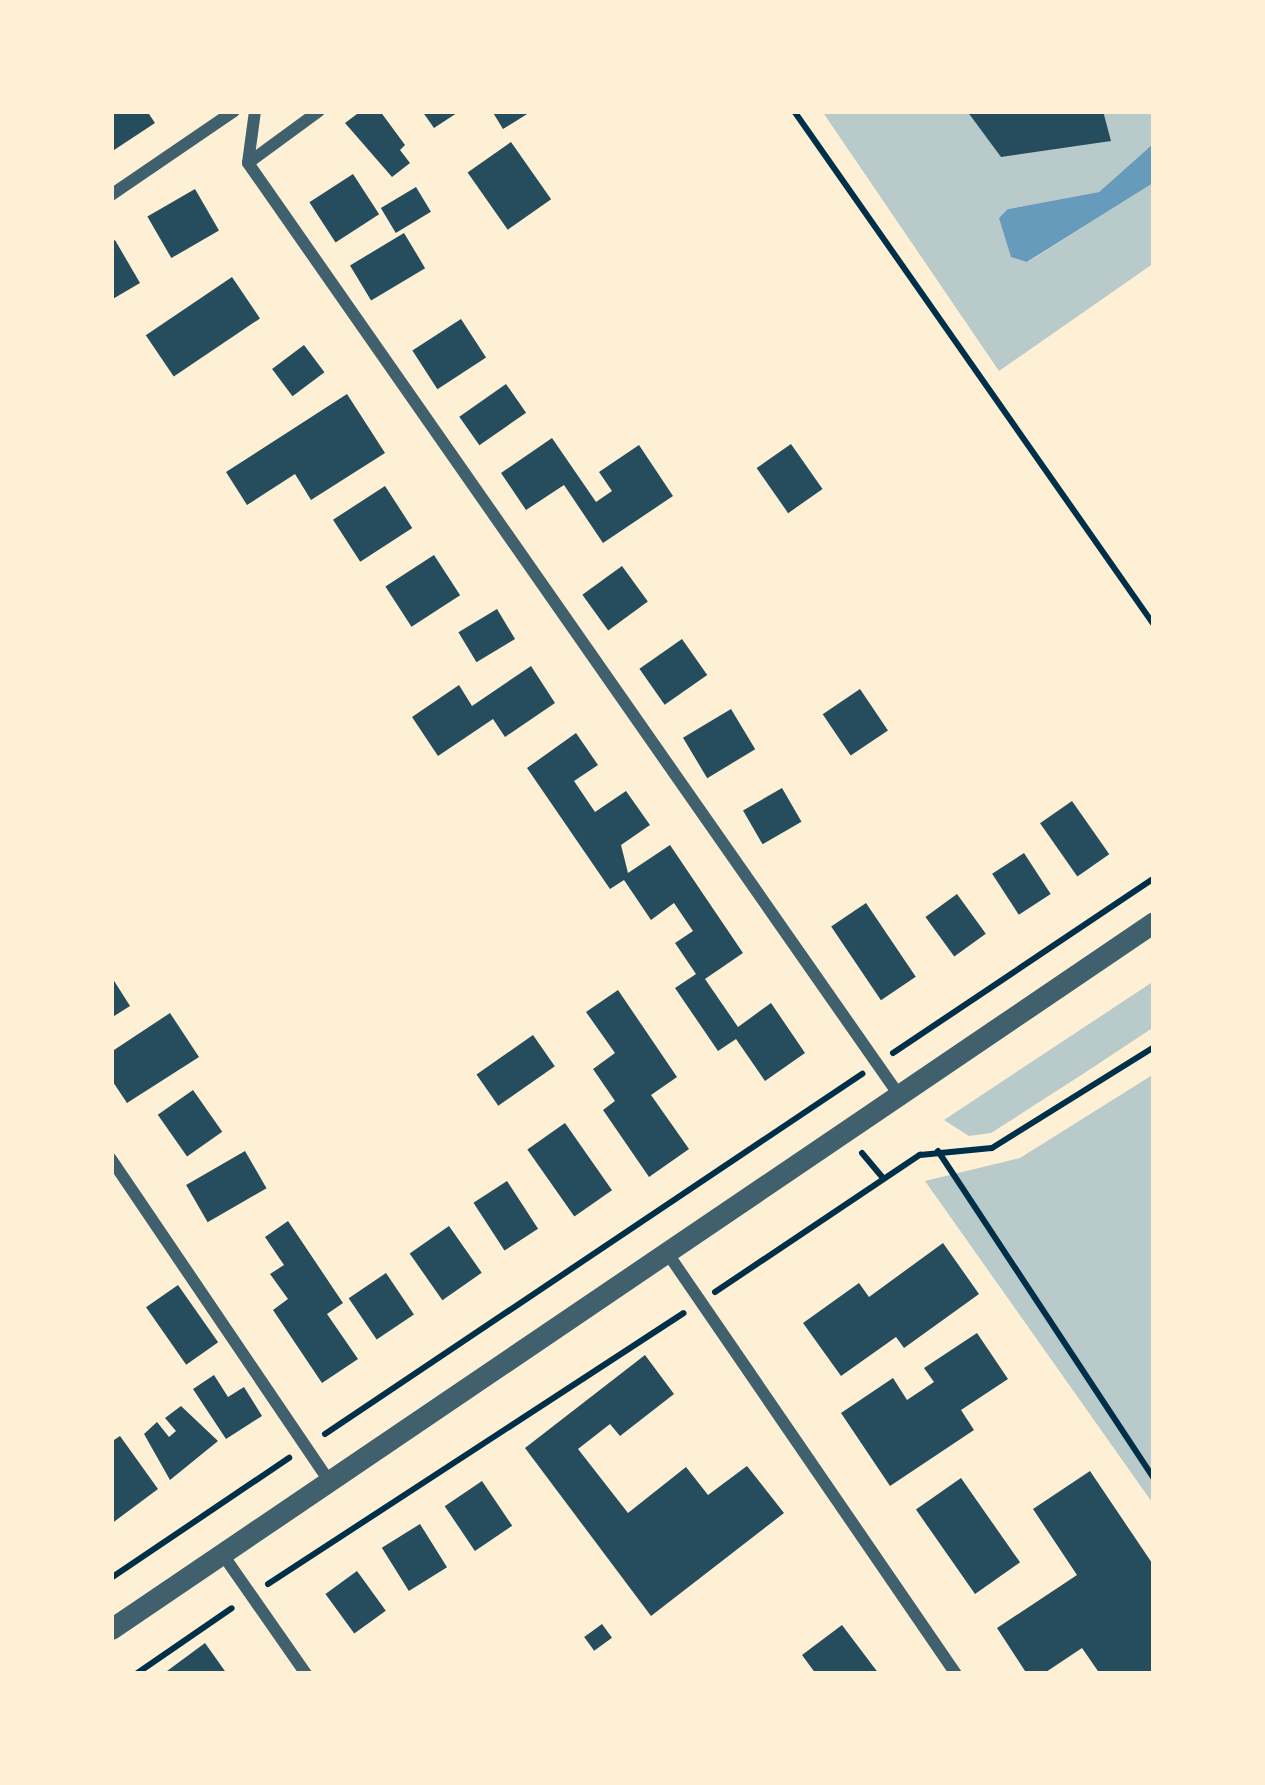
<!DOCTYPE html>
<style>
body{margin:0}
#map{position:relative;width:1265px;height:1785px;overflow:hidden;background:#fdf0d5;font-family:"Nunito Sans",sans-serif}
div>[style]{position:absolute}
.green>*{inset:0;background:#b9caca}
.water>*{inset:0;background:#669bbc}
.building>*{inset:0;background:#264d5e;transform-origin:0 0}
.path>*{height:6px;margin:-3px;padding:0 3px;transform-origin:3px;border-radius:3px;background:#003049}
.minor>*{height:12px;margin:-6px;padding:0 6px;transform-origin:6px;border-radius:6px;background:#3f606c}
.tertiary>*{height:21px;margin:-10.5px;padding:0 10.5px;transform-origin:10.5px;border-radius:10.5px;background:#3f606c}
span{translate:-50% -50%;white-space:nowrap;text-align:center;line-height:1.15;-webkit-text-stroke:12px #fdf0d5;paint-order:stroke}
.frame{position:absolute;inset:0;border:114px solid #fdf0d5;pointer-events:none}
</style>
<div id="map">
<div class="green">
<div style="clip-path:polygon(822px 111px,1154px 111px,1154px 143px,1099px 192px,1008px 209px,1028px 262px,1154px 182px,1154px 263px,999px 371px)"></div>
<div style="clip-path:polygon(1154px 981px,1154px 1027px,1089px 1070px,991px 1133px,969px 1136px,944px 1120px)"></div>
<div style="clip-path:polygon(1154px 1074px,1154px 1505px,925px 1181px,1020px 1158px)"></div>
</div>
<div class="water">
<div style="clip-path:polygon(1154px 143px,1153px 183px,1027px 262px,1011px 257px,999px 218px,1008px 209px,1099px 192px)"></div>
</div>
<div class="building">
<div style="clip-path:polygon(111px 111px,147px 111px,155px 123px,111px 152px)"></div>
<div style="clip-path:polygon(361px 111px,380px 111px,405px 145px,400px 150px,410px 163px,392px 177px,345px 123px)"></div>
<div style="clip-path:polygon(422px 111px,460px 111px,434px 128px)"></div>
<div style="clip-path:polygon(492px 111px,532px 111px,503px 129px)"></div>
<div style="clip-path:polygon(967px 111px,1103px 111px,1111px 141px,1001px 157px)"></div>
<div style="left:511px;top:142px;width:70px;height:53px;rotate:55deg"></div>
<div style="left:353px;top:174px;width:48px;height:52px;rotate:57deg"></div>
<div style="left:416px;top:187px;width:29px;height:41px;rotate:59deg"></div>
<div style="left:195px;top:189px;width:48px;height:55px;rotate:60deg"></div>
<div style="left:404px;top:233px;width:41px;height:63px;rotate:59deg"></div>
<div style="clip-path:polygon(115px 240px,140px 283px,111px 300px,111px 242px)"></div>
<div style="left:232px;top:277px;width:50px;height:104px;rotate:56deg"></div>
<div style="left:461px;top:319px;width:46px;height:58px;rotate:57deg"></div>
<div style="left:304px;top:345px;width:34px;height:40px;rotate:53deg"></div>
<div style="left:506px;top:384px;width:35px;height:57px;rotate:55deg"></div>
<div style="clip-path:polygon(347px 394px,385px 453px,311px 500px,295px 474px,247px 505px,226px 472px)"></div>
<div style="clip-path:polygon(552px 438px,596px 502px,612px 491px,599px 472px,639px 445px,673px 496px,603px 543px,564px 485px,526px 510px,501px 473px)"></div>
<div style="left:791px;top:444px;width:55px;height:42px;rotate:55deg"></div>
<div style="left:385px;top:486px;width:50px;height:62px;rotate:57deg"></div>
<div style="left:434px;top:555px;width:48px;height:58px;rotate:57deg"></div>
<div style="left:622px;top:566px;width:44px;height:49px;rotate:54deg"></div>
<div style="left:497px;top:609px;width:35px;height:45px;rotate:59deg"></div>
<div style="left:682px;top:639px;width:44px;height:52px;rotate:55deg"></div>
<div style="clip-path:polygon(531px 666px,555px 703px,505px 737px,493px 719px,438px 756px,412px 717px,459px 685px,472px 706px)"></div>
<div style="left:860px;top:689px;width:50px;height:45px;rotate:56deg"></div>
<div style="left:731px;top:709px;width:47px;height:56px;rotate:59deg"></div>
<div style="clip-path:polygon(576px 733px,598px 765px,574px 781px,595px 812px,626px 791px,650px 825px,621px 845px,628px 873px,670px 845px,743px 953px,705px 979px,738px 1027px,771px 1003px,805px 1053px,765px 1081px,736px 1039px,718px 1051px,675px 988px,696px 974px,675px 943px,693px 931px,674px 903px,651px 920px,624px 880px,610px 889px,527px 768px)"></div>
<div style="left:782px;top:788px;width:39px;height:45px;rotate:60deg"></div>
<div style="left:1072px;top:801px;width:65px;height:39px;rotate:55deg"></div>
<div style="left:1024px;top:853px;width:49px;height:38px;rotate:57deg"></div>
<div style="left:957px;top:894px;width:49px;height:39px;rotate:54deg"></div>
<div style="left:866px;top:903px;width:89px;height:42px;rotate:56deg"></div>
<div style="clip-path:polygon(111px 976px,130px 1006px,111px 1018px)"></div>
<div style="clip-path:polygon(618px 990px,677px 1077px,651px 1095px,689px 1149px,649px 1177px,603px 1110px,615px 1101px,593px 1069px,615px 1053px,586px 1012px)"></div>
<div style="clip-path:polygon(170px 1013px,199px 1057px,127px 1103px,111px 1079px,111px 1052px)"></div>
<div style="left:533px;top:1035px;width:38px;height:69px;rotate:55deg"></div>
<div style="left:193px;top:1090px;width:51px;height:43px;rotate:55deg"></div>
<div style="left:565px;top:1123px;width:82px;height:46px;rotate:55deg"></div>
<div style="left:245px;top:1151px;width:43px;height:68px;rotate:60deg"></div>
<div style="left:507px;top:1181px;width:57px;height:40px;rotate:57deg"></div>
<div style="clip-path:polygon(288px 1221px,343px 1303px,327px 1314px,358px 1359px,322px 1383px,273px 1310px,288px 1299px,270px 1274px,284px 1265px,265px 1237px)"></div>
<div style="left:449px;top:1226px;width:57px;height:48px;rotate:55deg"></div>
<div style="clip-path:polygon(943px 1243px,979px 1294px,904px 1348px,896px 1337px,841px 1376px,803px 1323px,859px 1283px,869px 1297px)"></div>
<div style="left:386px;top:1273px;width:50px;height:45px;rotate:56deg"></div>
<div style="left:178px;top:1285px;width:70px;height:39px;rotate:55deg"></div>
<div style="clip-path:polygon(977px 1333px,1008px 1379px,961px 1410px,974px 1430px,890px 1486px,841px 1413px,893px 1378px,907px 1400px,934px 1382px,924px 1368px)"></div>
<div style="clip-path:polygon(645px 1355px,674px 1394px,620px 1436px,610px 1424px,578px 1449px,628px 1513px,686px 1467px,708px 1495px,747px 1466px,784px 1513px,651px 1616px,525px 1448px)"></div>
<div style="clip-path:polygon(214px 1375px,228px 1397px,244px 1387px,262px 1416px,226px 1439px,193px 1389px)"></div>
<div style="clip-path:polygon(181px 1406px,218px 1441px,170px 1480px,144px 1434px,157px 1422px,169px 1437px,176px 1431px,165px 1418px)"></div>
<div style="clip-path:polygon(120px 1436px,158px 1489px,111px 1524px,111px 1442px)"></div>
<div style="clip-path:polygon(1090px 1471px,1154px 1566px,1154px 1674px,1100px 1674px,1082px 1648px,1043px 1674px,1027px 1674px,997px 1628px,1077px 1575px,1033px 1509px)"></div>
<div style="left:961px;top:1478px;width:103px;height:55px;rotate:55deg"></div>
<div style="left:482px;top:1481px;width:54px;height:45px;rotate:56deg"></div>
<div style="left:420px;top:1524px;width:51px;height:45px;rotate:58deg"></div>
<div style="left:357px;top:1571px;width:49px;height:39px;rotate:54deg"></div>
<div style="left:602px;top:1624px;width:17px;height:22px;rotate:54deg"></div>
<div style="clip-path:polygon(842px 1625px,879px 1674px,816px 1674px,802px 1655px)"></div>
<div style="clip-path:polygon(205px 1643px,227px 1674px,163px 1674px)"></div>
</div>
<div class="path">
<div style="left:794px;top:111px;width:628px;rotate:54.99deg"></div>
<div style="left:893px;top:1053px;width:314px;rotate:-33.8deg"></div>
<div style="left:938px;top:1151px;width:393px;rotate:56.6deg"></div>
<div style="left:862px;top:1153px;width:33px;rotate:50deg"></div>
<div style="left:715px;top:1292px;width:247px;rotate:-33.8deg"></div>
<div style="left:920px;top:1155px;width:72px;rotate:-5.6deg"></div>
<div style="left:992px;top:1148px;width:191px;rotate:-31.9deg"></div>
<div style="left:325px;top:1434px;width:647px;rotate:-33.84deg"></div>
<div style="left:111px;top:1578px;width:215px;rotate:-34deg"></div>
<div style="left:268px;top:1584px;width:496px;rotate:-33.1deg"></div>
<div style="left:136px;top:1674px;width:116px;rotate:-34.5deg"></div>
</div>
<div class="minor">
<div style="left:255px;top:111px;width:52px;rotate:97.7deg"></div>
<div style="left:248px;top:163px;width:1140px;rotate:55.07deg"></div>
<div style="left:248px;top:163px;width:88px;rotate:-36.2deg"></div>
<div style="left:111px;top:195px;width:149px;rotate:-34.3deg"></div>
<div style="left:111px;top:1159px;width:390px;rotate:55.9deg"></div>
<div style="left:666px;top:1251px;width:513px;rotate:55.57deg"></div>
<div style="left:221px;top:1552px;width:149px;rotate:55.1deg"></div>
</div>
<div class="tertiary">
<div style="left:111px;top:1629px;width:1260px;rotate:-34.13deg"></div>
</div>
<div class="frame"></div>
</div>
